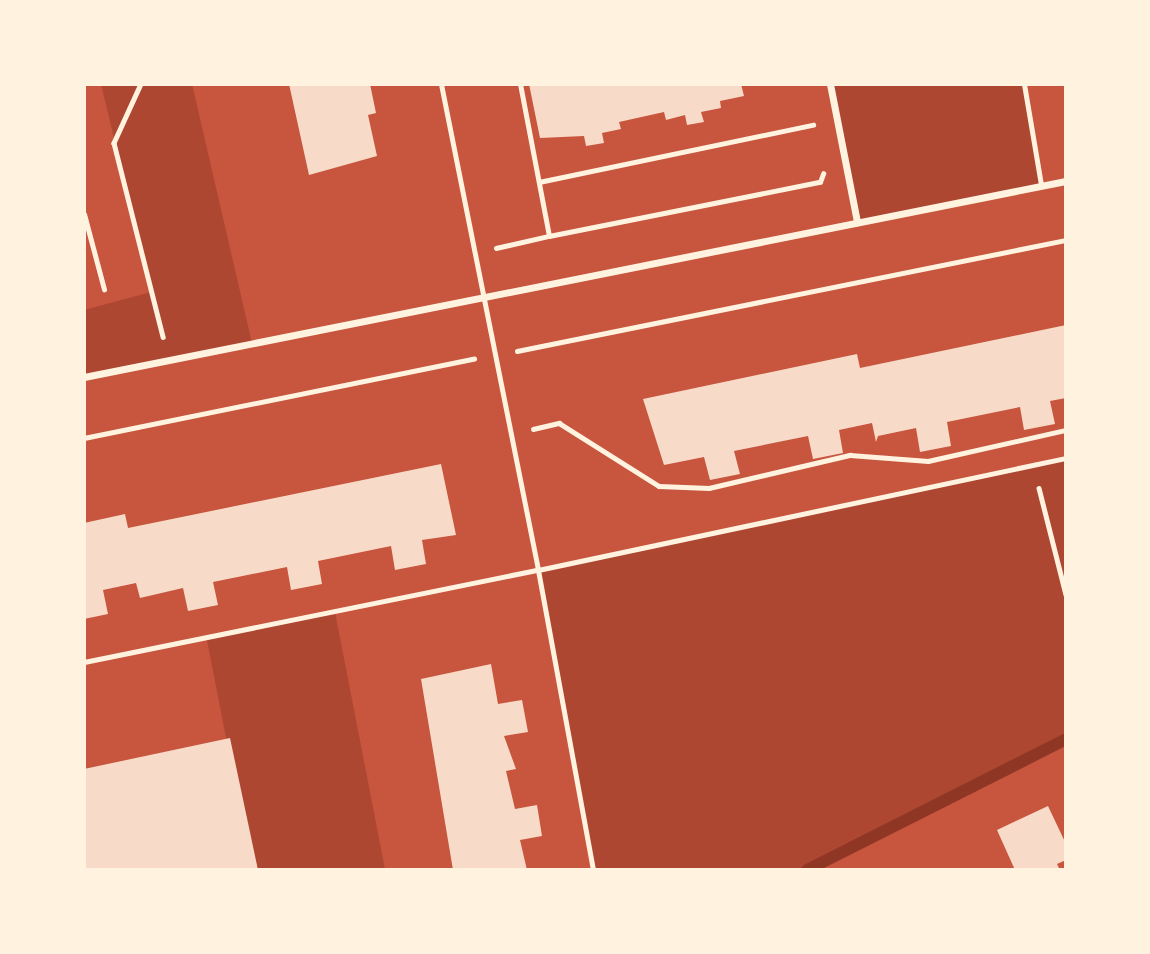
<!DOCTYPE html>
<style>
body{margin:0}
#map{position:relative;width:1150px;height:954px;overflow:hidden;background:#c8553d;font-family:Figtree,sans-serif}
div>[style]{position:absolute}
.green>*{inset:0;background:#ae4732;transform-origin:0 0}
.stream>*{height:12px;margin:-6px;padding:0 6px;transform-origin:6px;border-radius:6px;background:#8f3625}
.building>*{inset:0;background:#f7dbc8}
.path>*{height:4.5px;margin:-2.25px;padding:0 2.25px;transform-origin:2.25px;border-radius:2.25px;background:#fff3e0}
.service>*{height:5px;margin:-2.5px;padding:0 2.5px;transform-origin:2.5px;border-radius:2.5px;background:#fff3e0}
.minor>*{height:7px;margin:-3.5px;padding:0 3.5px;transform-origin:3.5px;border-radius:3.5px;background:#fff3e0}
span{translate:-50% -50%;white-space:nowrap;text-align:center;line-height:1.15;-webkit-text-stroke:7px #fff3e0;paint-order:stroke}
.frame{position:absolute;inset:0;border:86px solid #fff3e0;pointer-events:none}
</style>
<div id="map">
<div class="green">
<div style="clip-path:polygon(101px 84px,192px 84px,252px 343px,84px 377px,84px 310px,151px 292px)"></div>
<div style="clip-path:polygon(830px 84px,1024px 84px,1041px 185px,857px 222px)"></div>
<div style="clip-path:polygon(1066px 458px,1066px 739px,807px 870px,593px 870px,538px 570px)"></div>
<div style="left:335px;top:612px;width:263px;height:131px;rotate:79deg"></div>
</div>
<div class="stream">
<div style="left:807px;top:870px;width:290px;rotate:-26.8deg"></div>
</div>
<div class="building">
<div style="clip-path:polygon(289px 84px,370px 84px,376px 113px,368px 115px,377px 156px,309px 175px)"></div>
<div style="clip-path:polygon(529px 84px,741px 84px,744px 96px,720px 101px,721px 108px,701px 112px,704px 122px,687px 125px,685px 115px,666px 120px,664px 112px,619px 122px,621px 129px,602px 133px,604px 143px,586px 146px,584px 136px,540px 138px)"></div>
<div style="clip-path:polygon(1066px 325px,1066px 398px,1050px 401px,1055px 424px,1024px 430px,1020px 407px,947px 422px,951px 446px,920px 452px,916px 428px,878px 436px,876px 442px,872px 423px,839px 430px,843px 453px,813px 459px,808px 436px,734px 451px,740px 474px,710px 480px,704px 457px,664px 465px,643px 399px,857px 354px,860px 368px)"></div>
<div style="clip-path:polygon(441px 464px,456px 535px,422px 540px,426px 564px,395px 570px,391px 546px,318px 561px,322px 584px,291px 590px,287px 567px,213px 582px,218px 605px,188px 611px,183px 588px,140px 598px,136px 583px,103px 590px,108px 614px,84px 619px,84px 523px,125px 514px,128px 528px)"></div>
<div style="clip-path:polygon(491px 664px,498px 704px,522px 700px,528px 732px,504px 736px,516px 769px,506px 771px,515px 809px,537px 805px,542px 836px,520px 840px,527px 870px,453px 870px,421px 679px)"></div>
<div style="clip-path:polygon(230px 738px,258px 870px,84px 870px,84px 769px)"></div>
<div style="clip-path:polygon(1048px 806px,1066px 844px,1066px 860px,1057px 864px,1060px 870px,1015px 870px,997px 830px)"></div>
</div>
<div class="path">
<div style="left:141px;top:84px;width:65px;rotate:114.6deg"></div>
<div style="left:114px;top:143px;width:200px;rotate:75.8deg"></div>
<div style="left:539px;top:182px;width:280px;rotate:-11.8deg"></div>
<div style="left:549px;top:236px;width:276px;rotate:-11.3deg"></div>
<div style="left:820px;top:182px;width:9px;rotate:-69deg"></div>
<div style="left:496px;top:248px;width:54px;rotate:-12.8deg"></div>
<div style="left:549px;top:236px;width:155px;rotate:-100.8deg"></div>
<div style="left:517px;top:351px;width:560px;rotate:-11.43deg"></div>
<div style="left:533px;top:429px;width:27px;rotate:-13deg"></div>
<div style="left:559px;top:423px;width:118px;rotate:32.2deg"></div>
<div style="left:659px;top:486px;width:50px;rotate:2.3deg"></div>
<div style="left:709px;top:488px;width:145px;rotate:-13.2deg"></div>
<div style="left:850px;top:455px;width:78px;rotate:4.4deg"></div>
<div style="left:928px;top:461px;width:141px;rotate:-12.7deg"></div>
<div style="left:84px;top:438px;width:398px;rotate:-11.5deg"></div>
<div style="left:1039px;top:488px;width:110px;rotate:75.8deg"></div>
</div>
<div class="service">
<div style="left:441px;top:84px;width:496px;rotate:78.7deg"></div>
<div style="left:538px;top:570px;width:540px;rotate:-11.98deg"></div>
<div style="left:1024px;top:84px;width:102px;rotate:80.4deg"></div>
<div style="left:84px;top:214px;width:78px;rotate:75.1deg"></div>
<div style="left:84px;top:662px;width:463px;rotate:-11.5deg"></div>
<div style="left:538px;top:570px;width:305px;rotate:79.6deg"></div>
</div>
<div class="minor">
<div style="left:830px;top:84px;width:141px;rotate:78.9deg"></div>
<div style="left:84px;top:377px;width:1001px;rotate:-11.29deg"></div>
</div>
<div class="frame"></div>
</div>
